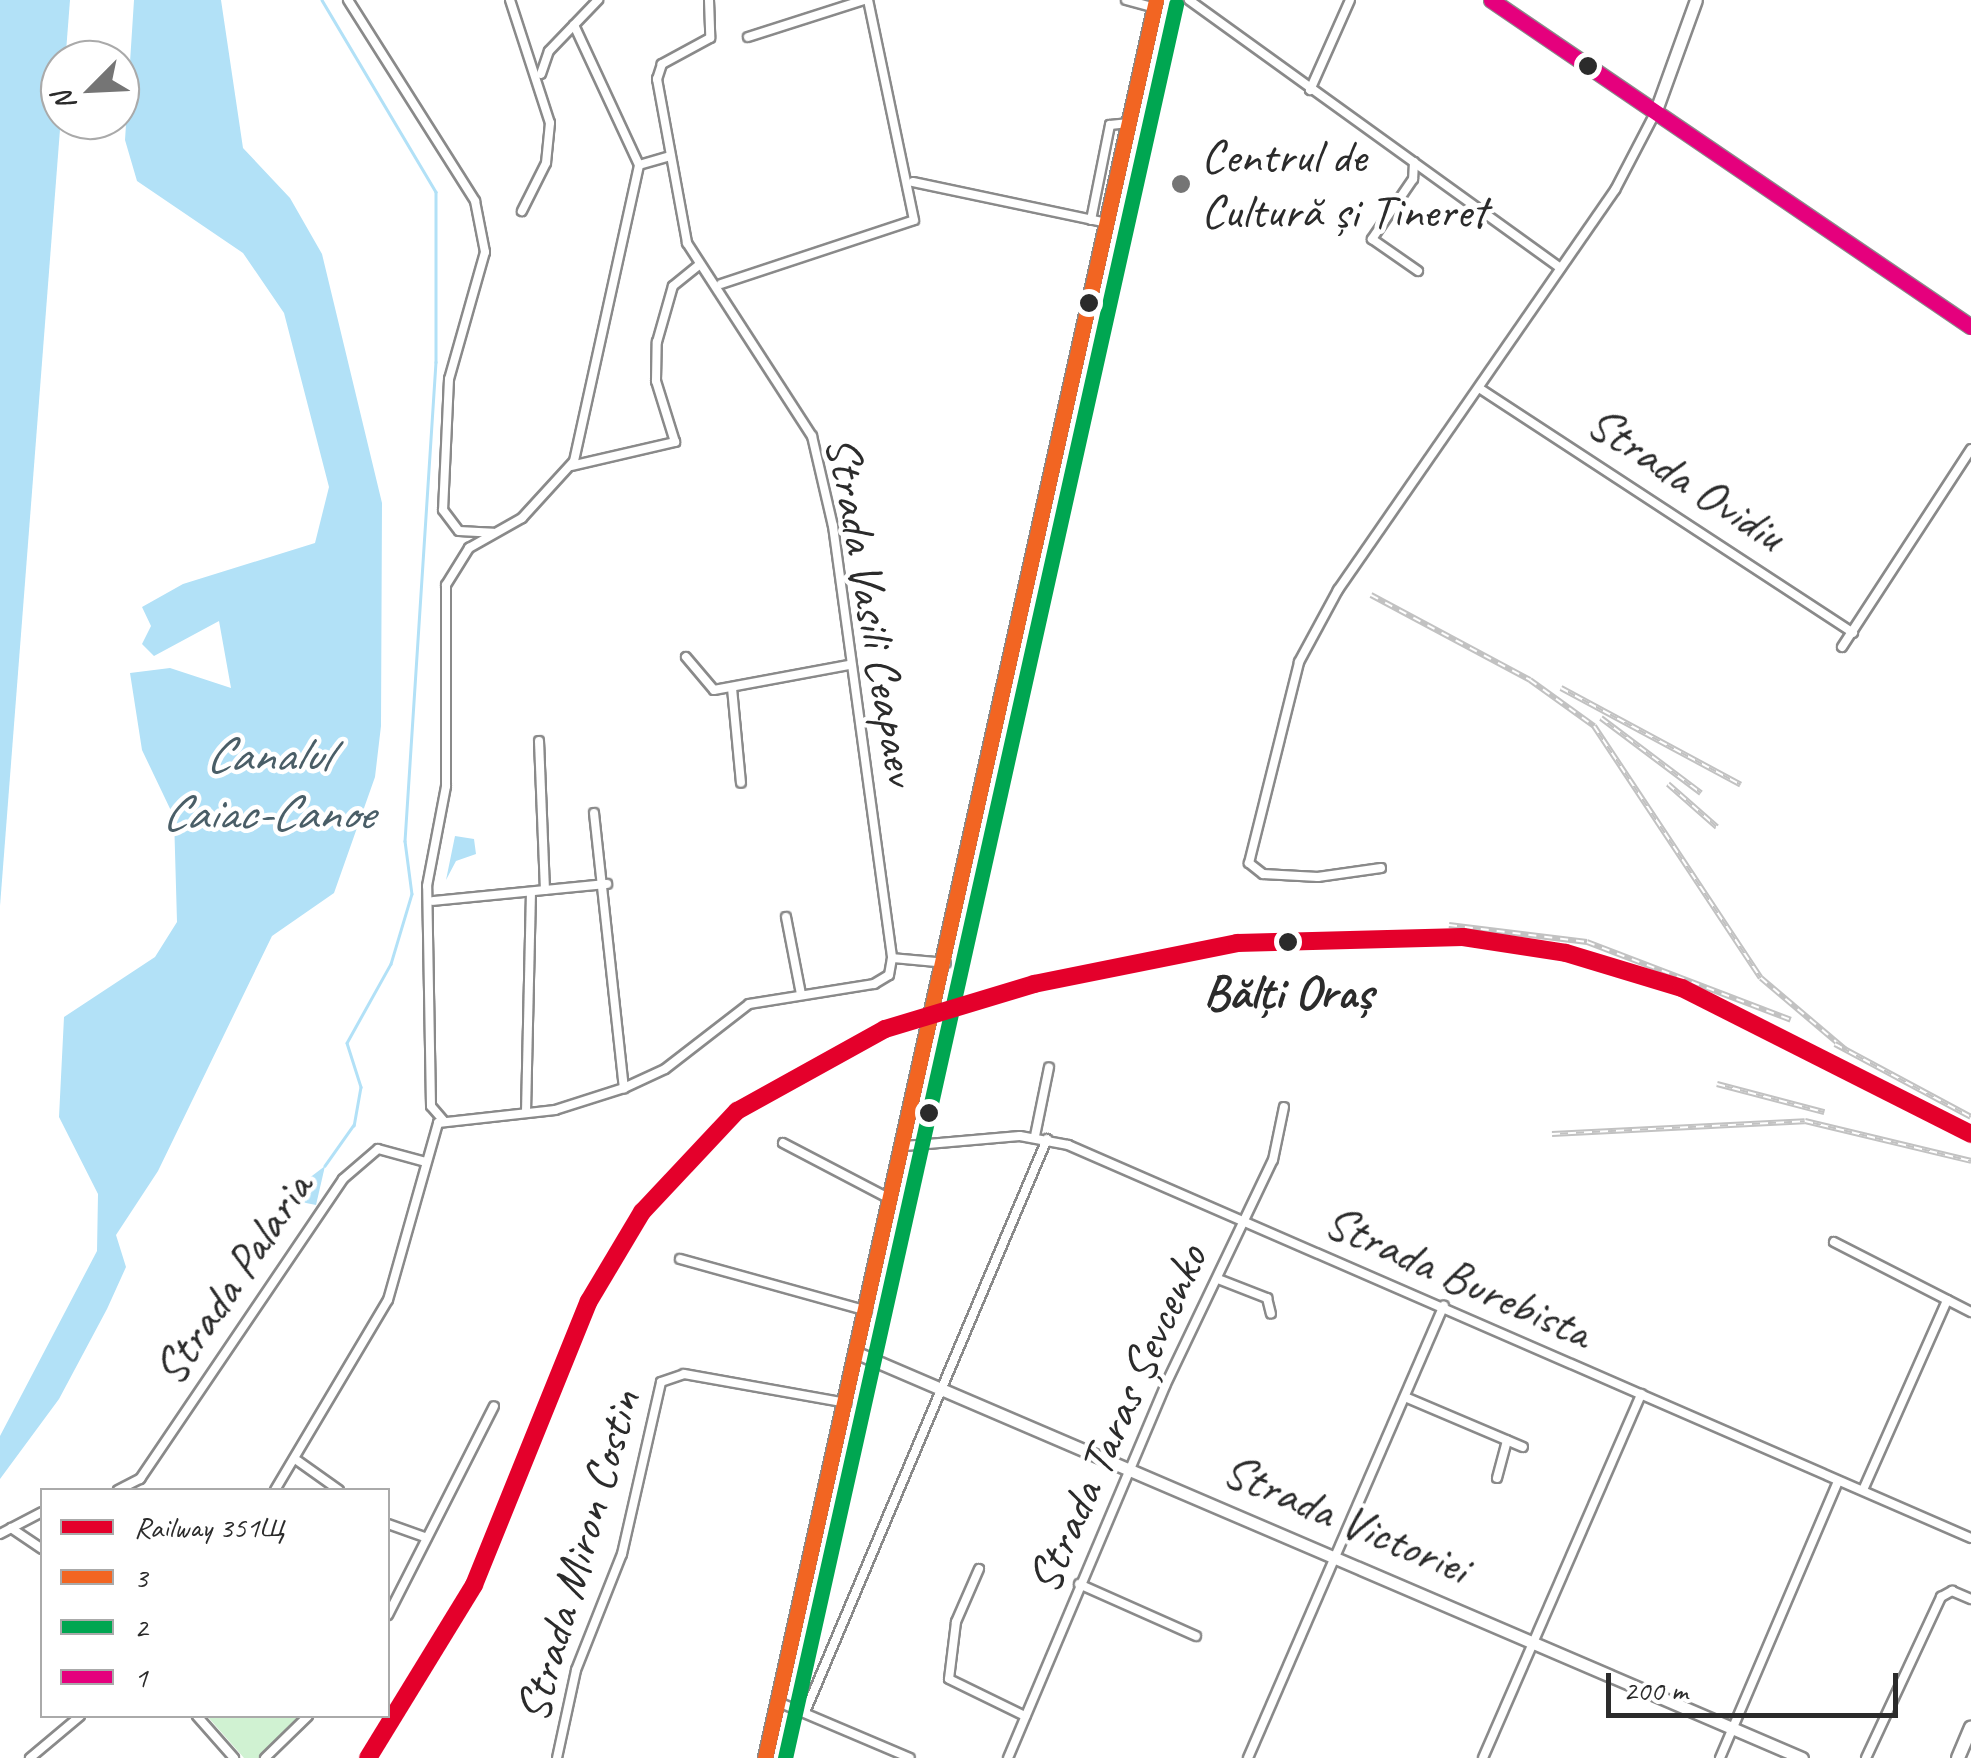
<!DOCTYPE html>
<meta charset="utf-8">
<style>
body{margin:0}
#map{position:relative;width:1971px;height:1758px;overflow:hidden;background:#fff;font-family:Caveat,sans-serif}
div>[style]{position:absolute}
.green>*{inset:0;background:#d0f2d2}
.water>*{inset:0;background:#b2e1f7}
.stream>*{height:2.5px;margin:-1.25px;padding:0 1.25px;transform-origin:1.25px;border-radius:1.25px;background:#b2e1f7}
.roads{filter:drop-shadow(2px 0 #8a8a8a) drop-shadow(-2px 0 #8a8a8a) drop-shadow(0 2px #8a8a8a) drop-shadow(0 -2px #8a8a8a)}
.street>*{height:8px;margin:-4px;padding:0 4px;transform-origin:4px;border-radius:4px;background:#fff}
.secondary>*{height:11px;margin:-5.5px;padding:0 5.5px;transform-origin:5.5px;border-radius:5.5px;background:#fff}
.primary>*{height:12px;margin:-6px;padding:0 6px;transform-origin:6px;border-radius:6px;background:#fff}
.rail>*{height:6px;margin-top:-3px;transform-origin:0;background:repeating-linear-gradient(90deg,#fff 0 8px,#c2c2c2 0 16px);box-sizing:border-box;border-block:2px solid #c2c2c2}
.bus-1>*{height:15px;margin:-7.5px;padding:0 7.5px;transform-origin:7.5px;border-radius:7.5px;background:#f26522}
.bus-2>*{height:15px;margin:-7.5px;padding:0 7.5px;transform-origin:7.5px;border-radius:7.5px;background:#00a651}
.bus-3>*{height:15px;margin:-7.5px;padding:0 7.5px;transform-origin:7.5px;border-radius:7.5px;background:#e5007d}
.rail-1>*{height:18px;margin:-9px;padding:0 9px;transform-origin:9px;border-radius:9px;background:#e4002b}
.dots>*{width:28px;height:28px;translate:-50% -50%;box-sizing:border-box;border:5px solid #fff;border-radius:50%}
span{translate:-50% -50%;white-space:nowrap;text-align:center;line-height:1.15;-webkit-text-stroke:9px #fff;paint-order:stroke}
.poi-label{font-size:48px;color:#2b2b2b}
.left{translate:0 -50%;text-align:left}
.street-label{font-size:48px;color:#2b2b2b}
.stop-label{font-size:48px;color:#2b2b2b;font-weight:700}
.water-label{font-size:50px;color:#4a5e67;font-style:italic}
.legend{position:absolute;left:40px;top:1488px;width:350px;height:230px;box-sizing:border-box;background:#fff;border:2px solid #aaa;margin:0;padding:12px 18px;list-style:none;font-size:30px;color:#2b2b2b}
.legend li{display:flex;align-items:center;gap:20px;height:50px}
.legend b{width:50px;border:2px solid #aaa}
.north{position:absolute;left:40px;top:40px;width:100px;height:100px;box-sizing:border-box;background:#fff;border:2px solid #aaa;border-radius:50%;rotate:246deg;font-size:28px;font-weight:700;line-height:40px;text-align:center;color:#2b2b2b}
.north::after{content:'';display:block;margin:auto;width:35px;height:45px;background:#757575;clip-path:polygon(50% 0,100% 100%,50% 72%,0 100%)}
.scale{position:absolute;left:1606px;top:1673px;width:292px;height:45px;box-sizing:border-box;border:5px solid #2b2b2b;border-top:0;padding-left:12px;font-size:30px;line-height:35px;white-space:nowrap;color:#2b2b2b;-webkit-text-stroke:8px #fff;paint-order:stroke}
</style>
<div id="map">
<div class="green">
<div style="clip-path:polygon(207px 1716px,305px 1716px,262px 1758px,244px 1758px)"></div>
</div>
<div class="water">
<div style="clip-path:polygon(0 0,70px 0,0 906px)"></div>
<div style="clip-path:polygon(134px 0,221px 0,243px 148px,290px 198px,322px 254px,382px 503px,381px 726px,375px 777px,334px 893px,272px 936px,158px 1171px,116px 1235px,126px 1267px,107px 1309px,59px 1399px,0 1479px,0 1436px,97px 1251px,98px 1194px,59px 1117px,64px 1017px,155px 957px,177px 922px,174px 817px,142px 750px,130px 673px,170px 668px,231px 688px,219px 621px,154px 656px,142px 644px,151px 626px,142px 607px,183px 584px,315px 543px,329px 487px,284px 313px,243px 253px,137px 181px,125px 140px)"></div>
<div style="clip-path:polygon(455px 836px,474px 839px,476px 854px,456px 861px,446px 880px)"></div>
<div style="clip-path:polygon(325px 1166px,316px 1205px,296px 1201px,300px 1185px)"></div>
</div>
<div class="stream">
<div style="left:322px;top:0;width:223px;rotate:59.3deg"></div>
<div style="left:436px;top:192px;width:170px;rotate:90deg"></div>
<div style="left:436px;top:362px;width:480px;rotate:93.7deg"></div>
<div style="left:405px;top:841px;width:53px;rotate:82.5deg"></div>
<div style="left:412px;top:894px;width:73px;rotate:106.7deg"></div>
<div style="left:391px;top:964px;width:90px;rotate:119.1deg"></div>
<div style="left:347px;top:1043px;width:46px;rotate:72.3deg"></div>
<div style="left:361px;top:1087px;width:39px;rotate:100deg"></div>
<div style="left:354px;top:1125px;width:50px;rotate:125.3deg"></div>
</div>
<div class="roads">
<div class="street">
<div style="left:348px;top:0;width:238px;rotate:57.7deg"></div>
<div style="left:475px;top:201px;width:52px;rotate:78.9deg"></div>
<div style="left:485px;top:252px;width:132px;rotate:105.8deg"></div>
<div style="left:449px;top:379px;width:131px;rotate:92.6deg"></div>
<div style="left:443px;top:510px;width:26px;rotate:53deg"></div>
<div style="left:459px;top:531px;width:34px;rotate:3deg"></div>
<div style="left:510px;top:0;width:129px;rotate:72deg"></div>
<div style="left:550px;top:123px;width:40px;rotate:95.7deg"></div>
<div style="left:546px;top:163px;width:54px;rotate:116.6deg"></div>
<div style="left:709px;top:0;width:38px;rotate:88deg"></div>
<div style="left:710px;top:38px;width:55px;rotate:151.6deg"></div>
<div style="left:662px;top:64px;width:16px;rotate:108deg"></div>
<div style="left:657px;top:79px;width:167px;rotate:79.6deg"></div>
<div style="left:687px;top:243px;width:230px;rotate:57.1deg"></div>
<div style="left:812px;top:436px;width:92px;rotate:76.9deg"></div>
<div style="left:833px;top:526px;width:436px;rotate:82.2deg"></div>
<div style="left:892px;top:958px;width:54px;rotate:5.3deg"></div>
<div style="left:1126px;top:0;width:30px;rotate:15deg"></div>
<div style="left:1189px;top:0;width:458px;rotate:35.8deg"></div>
<div style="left:574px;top:25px;width:154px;rotate:65.1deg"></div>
<div style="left:748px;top:37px;width:122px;rotate:-17.7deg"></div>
<div style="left:541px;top:74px;width:24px;rotate:-71deg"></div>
<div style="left:549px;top:51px;width:71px;rotate:-46.1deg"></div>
<div style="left:1310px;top:90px;width:98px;rotate:-66deg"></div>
<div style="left:1414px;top:162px;width:17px;rotate:93deg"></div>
<div style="left:1413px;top:179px;width:73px;rotate:124.3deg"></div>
<div style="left:1372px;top:239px;width:56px;rotate:34.8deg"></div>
<div style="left:913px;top:182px;width:198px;rotate:11.9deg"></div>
<div style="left:1091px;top:220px;width:97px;rotate:-78.7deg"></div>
<div style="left:1110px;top:125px;width:19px;rotate:-6deg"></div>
<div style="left:721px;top:284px;width:203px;rotate:-18.3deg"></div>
<div style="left:914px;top:220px;width:225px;rotate:-101.8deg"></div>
<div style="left:1479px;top:388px;width:447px;rotate:33.2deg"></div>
<div style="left:571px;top:466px;width:107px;rotate:-13deg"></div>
<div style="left:675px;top:442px;width:64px;rotate:-107.3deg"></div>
<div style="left:656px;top:381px;width:39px;rotate:-89deg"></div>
<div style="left:657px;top:342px;width:58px;rotate:-74.1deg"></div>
<div style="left:673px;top:286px;width:32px;rotate:-39deg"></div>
<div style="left:1842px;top:647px;width:236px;rotate:-56.9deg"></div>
<div style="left:686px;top:657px;width:43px;rotate:49.7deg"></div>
<div style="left:714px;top:690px;width:137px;rotate:-10.5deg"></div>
<div style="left:732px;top:688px;width:95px;rotate:84.6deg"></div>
<div style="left:539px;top:741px;width:149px;rotate:87.7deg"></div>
<div style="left:594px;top:813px;width:277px;rotate:83.8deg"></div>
<div style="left:1381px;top:868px;width:64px;rotate:171.9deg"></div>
<div style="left:1318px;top:877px;width:55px;rotate:-176.9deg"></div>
<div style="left:1263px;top:874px;width:18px;rotate:-142deg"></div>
<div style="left:1249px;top:863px;width:207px;rotate:-76deg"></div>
<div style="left:1299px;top:662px;width:82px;rotate:-61.6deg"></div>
<div style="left:1338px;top:590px;width:487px;rotate:-55.3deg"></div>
<div style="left:1615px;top:190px;width:87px;rotate:-62.5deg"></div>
<div style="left:433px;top:901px;width:175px;rotate:-5.6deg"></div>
<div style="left:786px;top:917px;width:78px;rotate:79deg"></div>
<div style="left:526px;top:1112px;width:220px;rotate:-88.7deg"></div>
<div style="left:443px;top:1120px;width:18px;rotate:-131deg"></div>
<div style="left:431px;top:1106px;width:220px;rotate:-91deg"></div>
<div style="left:427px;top:886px;width:102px;rotate:-79.2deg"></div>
<div style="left:446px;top:786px;width:201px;rotate:-90deg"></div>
<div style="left:446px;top:585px;width:44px;rotate:-58.1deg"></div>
<div style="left:469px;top:548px;width:61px;rotate:-29.5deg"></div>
<div style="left:522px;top:518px;width:77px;rotate:-47.6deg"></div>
<div style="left:574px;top:461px;width:303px;rotate:-77.6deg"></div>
<div style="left:639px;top:165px;width:33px;rotate:-16deg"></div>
<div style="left:1035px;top:1136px;width:70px;rotate:-78.5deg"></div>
<div style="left:783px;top:1143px;width:119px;rotate:27.6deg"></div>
<div style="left:905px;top:1146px;width:115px;rotate:-5deg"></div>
<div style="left:1020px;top:1136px;width:49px;rotate:10.6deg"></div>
<div style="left:1068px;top:1145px;width:985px;rotate:23.52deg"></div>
<div style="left:1834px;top:1242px;width:154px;rotate:27.1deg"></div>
<div style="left:680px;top:1259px;width:194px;rotate:15.5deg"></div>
<div style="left:1218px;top:1279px;width:53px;rotate:21.2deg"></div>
<div style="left:1267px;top:1298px;width:16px;rotate:76deg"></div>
<div style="left:1405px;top:1397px;width:128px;rotate:23deg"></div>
<div style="left:298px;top:1461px;width:50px;rotate:35.3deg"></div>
<div style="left:1497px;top:1478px;width:39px;rotate:-75deg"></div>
<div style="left:118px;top:1490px;width:25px;rotate:-27deg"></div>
<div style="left:140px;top:1479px;width:362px;rotate:-55.9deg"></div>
<div style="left:343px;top:1179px;width:46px;rotate:-40.6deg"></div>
<div style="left:378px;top:1149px;width:50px;rotate:15.2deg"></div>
<div style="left:275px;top:1490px;width:221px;rotate:-59.3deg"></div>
<div style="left:388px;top:1300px;width:184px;rotate:-74.2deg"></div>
<div style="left:438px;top:1123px;width:118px;rotate:-6.3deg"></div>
<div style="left:555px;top:1110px;width:72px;rotate:-17.7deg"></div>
<div style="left:624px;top:1088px;width:45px;rotate:-24.9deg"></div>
<div style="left:665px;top:1069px;width:106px;rotate:-37.7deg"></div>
<div style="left:749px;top:1004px;width:127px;rotate:-9.1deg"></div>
<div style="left:874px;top:984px;width:17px;rotate:-31deg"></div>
<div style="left:889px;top:975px;width:17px;rotate:-80deg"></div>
<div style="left:1863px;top:1490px;width:208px;rotate:-66.1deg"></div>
<div style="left:388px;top:1524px;width:41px;rotate:19.7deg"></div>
<div style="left:11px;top:1528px;width:37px;rotate:34deg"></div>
<div style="left:0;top:1534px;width:47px;rotate:-27.6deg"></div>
<div style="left:979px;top:1569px;width:58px;rotate:113.5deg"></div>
<div style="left:956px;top:1622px;width:57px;rotate:97deg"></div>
<div style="left:949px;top:1679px;width:85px;rotate:26deg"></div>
<div style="left:1079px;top:1584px;width:128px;rotate:24deg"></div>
<div style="left:388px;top:1615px;width:234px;rotate:-63.1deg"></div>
<div style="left:778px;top:1702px;width:143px;rotate:23deg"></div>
<div style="left:805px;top:1712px;width:622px;rotate:-67.1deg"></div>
<div style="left:197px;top:1716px;width:56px;rotate:48.6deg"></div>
<div style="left:30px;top:1758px;width:65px;rotate:-40deg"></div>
<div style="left:265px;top:1758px;width:60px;rotate:-44.3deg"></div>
<div style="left:557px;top:1758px;width:90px;rotate:-77.8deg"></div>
<div style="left:576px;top:1670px;width:125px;rotate:-68.4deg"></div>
<div style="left:622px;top:1554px;width:176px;rotate:-77.2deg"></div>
<div style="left:661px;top:1382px;width:24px;rotate:-19deg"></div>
<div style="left:684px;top:1374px;width:165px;rotate:10.1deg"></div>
<div style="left:1008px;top:1758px;width:404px;rotate:-67.1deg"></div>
<div style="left:1165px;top:1386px;width:250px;rotate:-64.5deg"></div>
<div style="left:1273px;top:1160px;width:54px;rotate:-78.3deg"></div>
<div style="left:1248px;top:1758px;width:493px;rotate:-66.6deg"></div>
<div style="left:1483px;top:1758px;width:397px;rotate:-66.5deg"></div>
<div style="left:1720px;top:1758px;width:301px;rotate:-66.9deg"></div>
<div style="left:1866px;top:1758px;width:178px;rotate:-65deg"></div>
<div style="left:1941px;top:1597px;width:13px;rotate:-29deg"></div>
<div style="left:1952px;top:1591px;width:21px;rotate:23deg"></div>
</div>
<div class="secondary">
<div style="left:1655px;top:113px;width:120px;rotate:-70.1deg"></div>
<div style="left:857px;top:1353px;width:1028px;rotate:23.2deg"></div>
</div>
<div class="primary">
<div style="left:1491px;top:0;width:581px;rotate:34.26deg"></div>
<div style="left:765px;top:1758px;width:1801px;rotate:-77.46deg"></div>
<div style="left:1958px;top:1758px;width:33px;rotate:-67deg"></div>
</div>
</div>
<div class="rail">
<div style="left:1371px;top:595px;width:180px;rotate:28.1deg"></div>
<div style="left:1530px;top:680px;width:79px;rotate:35.7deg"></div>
<div style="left:1594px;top:726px;width:302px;rotate:56.5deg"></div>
<div style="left:1761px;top:978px;width:111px;rotate:40.3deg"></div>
<div style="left:1561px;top:688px;width:204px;rotate:28.3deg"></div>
<div style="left:1601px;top:718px;width:125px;rotate:36.9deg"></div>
<div style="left:1668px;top:784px;width:65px;rotate:41.3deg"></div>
<div style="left:1449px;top:925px;width:139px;rotate:7deg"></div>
<div style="left:1587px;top:942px;width:218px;rotate:20.9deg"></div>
<div style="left:1835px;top:1044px;width:154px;rotate:28.2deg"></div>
<div style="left:1717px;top:1084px;width:111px;rotate:14.7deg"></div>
<div style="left:1552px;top:1134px;width:253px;rotate:-2.9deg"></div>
<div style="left:1805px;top:1121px;width:171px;rotate:13.5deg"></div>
</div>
<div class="bus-1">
<div style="left:765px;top:1758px;width:1801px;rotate:-77.46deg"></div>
</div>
<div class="bus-2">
<div style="left:785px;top:1758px;width:1797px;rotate:-77.43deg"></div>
</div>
<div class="bus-3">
<div style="left:1491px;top:0;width:581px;rotate:34.26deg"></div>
</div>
<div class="rail-1">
<div style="left:368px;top:1758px;width:203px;rotate:-58.5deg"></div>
<div style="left:474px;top:1585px;width:306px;rotate:-68deg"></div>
<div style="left:589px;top:1301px;width:104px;rotate:-59.2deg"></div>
<div style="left:642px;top:1212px;width:139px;rotate:-46.8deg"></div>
<div style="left:737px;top:1111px;width:169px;rotate:-29deg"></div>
<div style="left:885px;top:1029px;width:156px;rotate:-16.8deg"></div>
<div style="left:1034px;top:984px;width:207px;rotate:-11.4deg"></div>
<div style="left:1237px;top:943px;width:226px;rotate:-1.5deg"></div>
<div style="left:1463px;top:937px;width:104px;rotate:8.8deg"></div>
<div style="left:1566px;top:953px;width:121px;rotate:16.8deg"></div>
<div style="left:1682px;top:988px;width:324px;rotate:26.8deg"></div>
</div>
<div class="dots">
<div style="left:1588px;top:66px;background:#2b2b2b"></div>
<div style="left:1181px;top:184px;background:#757575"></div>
<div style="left:1089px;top:303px;background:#2b2b2b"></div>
<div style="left:1288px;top:942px;background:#2b2b2b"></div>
<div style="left:929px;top:1113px;background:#2b2b2b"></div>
</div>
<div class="poi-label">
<span class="left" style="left:1201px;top:184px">Centrul de<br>Cultură și Tineret</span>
</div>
<div class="street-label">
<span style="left:1686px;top:479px;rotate:33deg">Strada Ovidiu</span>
<span style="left:872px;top:610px;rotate:80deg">Strada Vasili Ceapaev</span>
<span style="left:1458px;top:1277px;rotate:24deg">Strada Burebista</span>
<span style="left:233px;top:1279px;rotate:-56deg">Strada Palaria</span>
<span style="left:1117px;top:1419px;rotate:-66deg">Strada Taras Șevcenko</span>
<span style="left:1346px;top:1519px;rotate:23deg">Strada Victoriei</span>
<span style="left:578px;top:1556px;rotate:-74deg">Strada Miron Costin</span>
</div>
<div class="stop-label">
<span style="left:1288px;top:993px">Bălți Oraș</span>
</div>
<div class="water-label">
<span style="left:267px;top:783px">Canalul<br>Caiac-Canoe</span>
</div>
<ul class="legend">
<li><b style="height:12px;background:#e4002b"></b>Railway 351Щ</li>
<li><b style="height:12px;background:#f26522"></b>3</li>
<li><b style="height:12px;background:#00a651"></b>2</li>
<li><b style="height:12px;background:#e5007d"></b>1</li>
</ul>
<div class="north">N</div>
<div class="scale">200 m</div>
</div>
